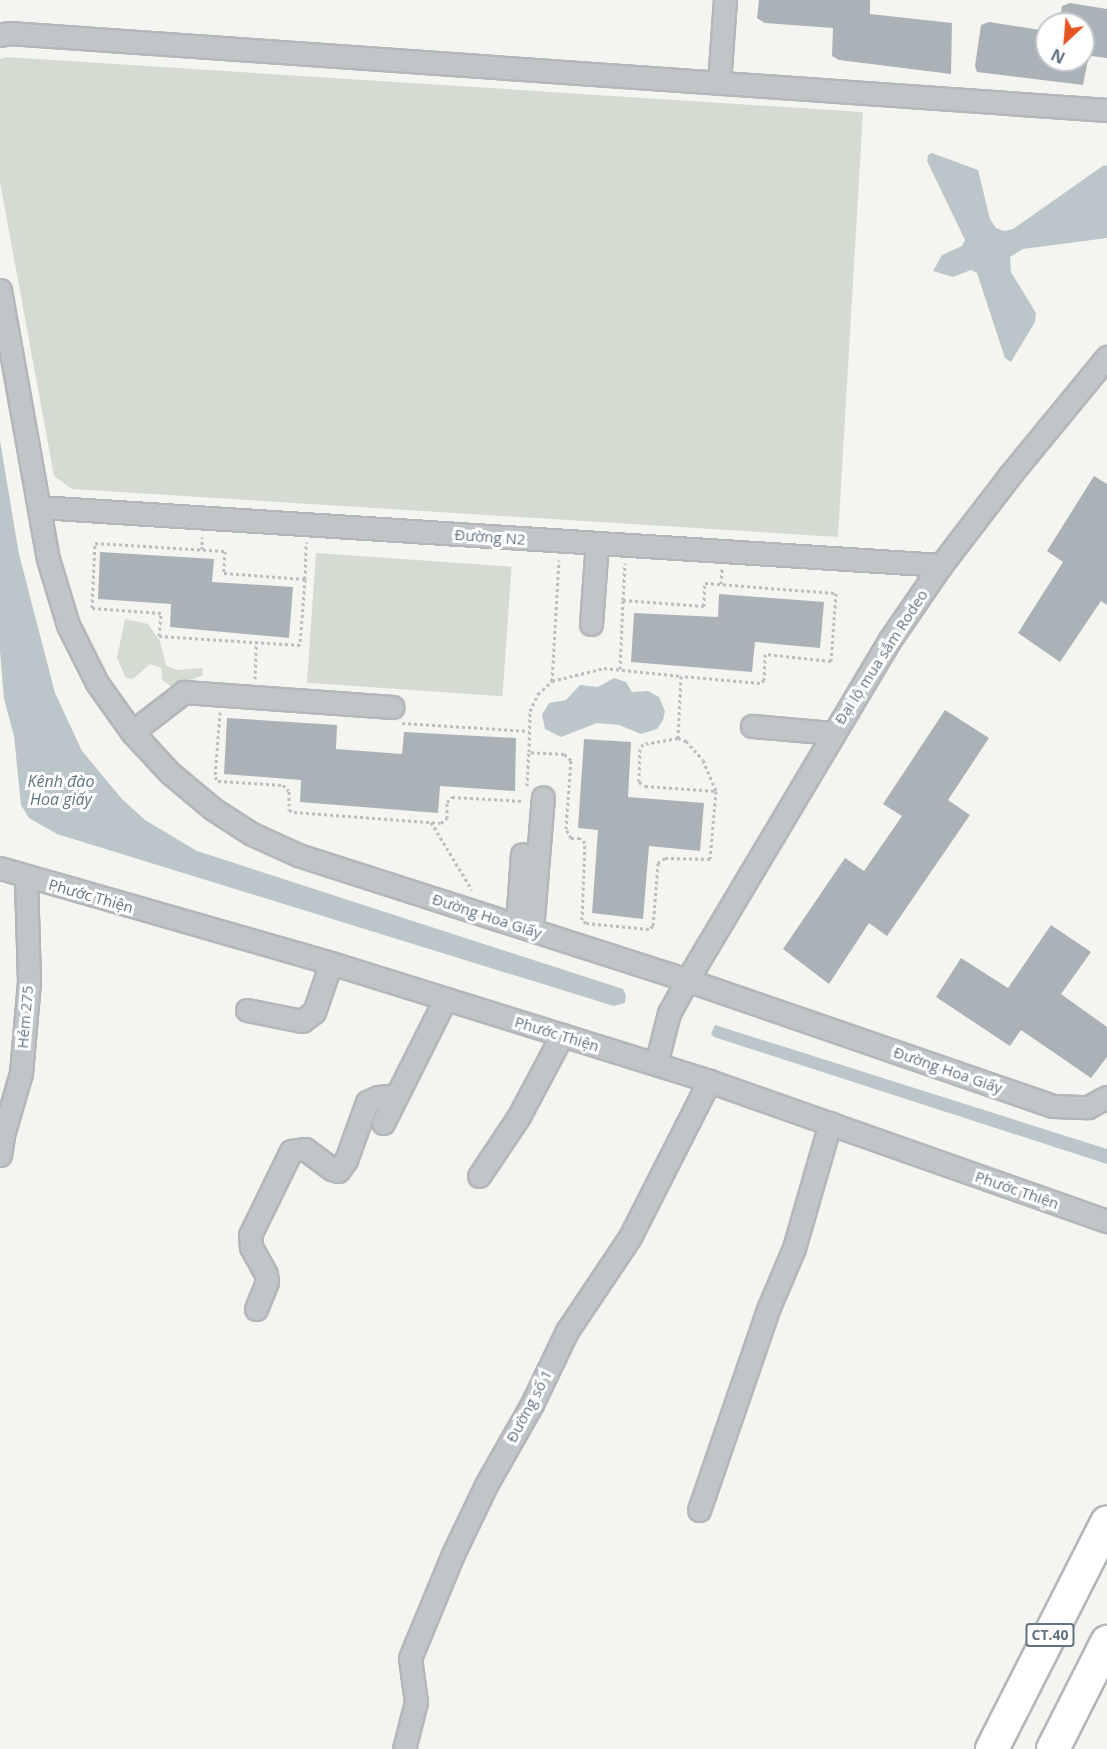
<!DOCTYPE html>
<meta charset="utf-8">
<style>
body{margin:0}
#map{position:relative;width:1107px;height:1749px;overflow:hidden;background:#f4f5f0;font-family:"Open Sans",sans-serif}
div>[style]{position:absolute}
.green>*{inset:0;background:#d5dbd1;transform-origin:0 0}
.water>*{inset:0;background:#bbc6cb}
.building>*{inset:0;background:#aab1b7}
.path>*{height:3px;margin-top:-1.5px;transform-origin:0;background:repeating-linear-gradient(90deg,#bbbdbf 0 3px,transparent 0 6px)}
.roads{filter:drop-shadow(2px 0 #b4b7ba) drop-shadow(-2px 0 #b4b7ba) drop-shadow(0 2px #b4b7ba) drop-shadow(0 -2px #b4b7ba)}
.minor>*{height:21px;margin:-10.5px;padding:0 10.5px;transform-origin:10.5px;border-radius:10.5px;background:#c1c5c8}
.highway>*{height:32px;margin:-16px;padding:0 16px;transform-origin:16px;border-radius:16px;background:#fff}
span{translate:-50% -50%;white-space:nowrap;text-align:center;line-height:1.15;-webkit-text-stroke:6px #fff;paint-order:stroke}
.shield-label span{padding:2px 4px;background:#fff;border:2px solid;border-radius:4px;-webkit-text-stroke-width:0}
.shield-label{font-size:14px;color:#637382;font-weight:700}
.street-label{font-size:15px;color:#637382}
.water-label{font-size:16px;color:#5f767f;font-style:italic}
.north{position:absolute;left:1035px;top:12px;width:60px;height:60px;box-sizing:border-box;background:#fff;border:2px solid #c1c7cd;border-radius:50%;rotate:206deg;font-size:16px;font-weight:700;line-height:24px;text-align:center;color:#637382}
.north::after{content:'';display:block;margin:auto;width:21px;height:27px;background:#e55320;clip-path:polygon(50% 0,100% 100%,50% 72%,0 100%)}
</style>
<div id="map">
<div class="green">
<div style="clip-path:polygon(6px 57px,863px 112px,838px 537px,72px 489px,54px 476px,0 182px,0 59px)"></div>
<div style="left:316px;top:553px;width:196px;height:130px;rotate:4deg"></div>
<div style="clip-path:polygon(125px 619px,148px 624px,160px 641px,166px 665px,177px 670px,202px 668px,203px 675px,172px 687px,162px 680px,161px 668px,150px 664px,133px 679px,126px 678px,117px 658px)"></div>
</div>
<div class="water">
<div style="clip-path:polygon(932px 153px,978px 170px,990px 219px,996px 228px,1004px 231px,1013px 229px,1104px 165px,1107px 166px,1107px 238px,1023px 249px,1010px 257px,1011px 272px,1036px 313px,1035px 322px,1011px 362px,1005px 358px,977px 273px,971px 270px,953px 277px,933px 271px,942px 255px,962px 246px,965px 240px,927px 161px,928px 155px)"></div>
<div style="clip-path:polygon(0 441px,19px 554px,55px 693px,82px 751px,122px 799px,145px 820px,197px 851px,623px 989px,626px 995px,625px 1003px,614px 1006px,57px 834px,29px 818px,21px 805px,14px 736px,4px 699px,0 651px)"></div>
<div style="clip-path:polygon(614px 678px,626px 682px,632px 692px,648px 691px,659px 697px,665px 711px,663px 720px,657px 729px,641px 734px,619px 725px,597px 723px,561px 737px,545px 729px,542px 715px,549px 703px,566px 700px,580px 685px,598px 687px)"></div>
<div style="clip-path:polygon(715px 1025px,1107px 1149px,1107px 1164px,714px 1037px,711px 1034px)"></div>
</div>
<div class="building">
<div style="clip-path:polygon(759px 0,870px 0,870px 14px,952px 23px,951px 74px,839px 60px,832px 56px,833px 28px,765px 23px,757px 18px)"></div>
<div style="clip-path:polygon(1070px 3px,1107px 9px,1107px 58px,1083px 55px,1083px 24px,1059px 24px,1062px 6px)"></div>
<div style="clip-path:polygon(989px 22px,1047px 31px,1047px 60px,1088px 60px,1083px 85px,977px 72px,975px 66px,981px 25px)"></div>
<div style="clip-path:polygon(1094px 476px,1107px 484px,1107px 605px,1101px 601px,1060px 662px,1018px 633px,1063px 562px,1047px 551px)"></div>
<div style="clip-path:polygon(100px 552px,214px 559px,212px 582px,293px 587px,289px 638px,170px 627px,171px 604px,98px 599px)"></div>
<div style="clip-path:polygon(719px 594px,824px 602px,820px 648px,755px 642px,752px 672px,631px 662px,634px 613px,718px 617px)"></div>
<div style="clip-path:polygon(945px 710px,989px 738px,948px 800px,970px 815px,887px 936px,869px 923px,829px 984px,783px 949px,845px 858px,864px 871px,902px 816px,883px 804px)"></div>
<div style="clip-path:polygon(227px 718px,337px 725px,336px 749px,402px 754px,404px 732px,516px 738px,515px 791px,440px 786px,438px 813px,300px 802px,301px 780px,224px 774px)"></div>
<div style="clip-path:polygon(584px 739px,631px 742px,628px 797px,704px 803px,700px 851px,649px 846px,643px 919px,592px 913px,598px 830px,578px 828px)"></div>
<div style="clip-path:polygon(1051px 925px,1091px 952px,1061px 994px,1107px 1027px,1107px 1057px,1091px 1078px,1021px 1030px,1010px 1046px,936px 997px,961px 958px,1008px 988px)"></div>
</div>
<div class="path">
<div style="left:95px;top:543px;width:130px;rotate:3.5deg"></div>
<div style="left:225px;top:551px;width:22px;rotate:93deg"></div>
<div style="left:224px;top:573px;width:81px;rotate:4.2deg"></div>
<div style="left:305px;top:579px;width:66px;rotate:94.3deg"></div>
<div style="left:300px;top:645px;width:141px;rotate:-176.3deg"></div>
<div style="left:159px;top:636px;width:23px;rotate:-85deg"></div>
<div style="left:161px;top:613px;width:69px;rotate:-175.9deg"></div>
<div style="left:92px;top:608px;width:65px;rotate:-87.4deg"></div>
<div style="left:202px;top:550px;width:13px;rotate:-90deg"></div>
<div style="left:305px;top:579px;width:37px;rotate:-88deg"></div>
<div style="left:721px;top:584px;width:16px;rotate:-86deg"></div>
<div style="left:623px;top:600px;width:37px;rotate:-87deg"></div>
<div style="left:604px;top:668px;width:77px;rotate:5.9deg"></div>
<div style="left:681px;top:676px;width:62px;rotate:92.8deg"></div>
<div style="left:678px;top:738px;width:9px;rotate:21deg"></div>
<div style="left:686px;top:741px;width:25px;rotate:48deg"></div>
<div style="left:703px;top:760px;width:34px;rotate:67deg"></div>
<div style="left:716px;top:791px;width:68px;rotate:95deg"></div>
<div style="left:710px;top:859px;width:45px;rotate:-178.7deg"></div>
<div style="left:665px;top:858px;width:9px;rotate:144deg"></div>
<div style="left:658px;top:863px;width:63px;rotate:94.5deg"></div>
<div style="left:653px;top:926px;width:5px;rotate:143deg"></div>
<div style="left:649px;top:929px;width:63px;rotate:-174.6deg"></div>
<div style="left:586px;top:923px;width:5px;rotate:-143deg"></div>
<div style="left:582px;top:920px;width:77px;rotate:-87.8deg"></div>
<div style="left:585px;top:843px;width:7px;rotate:-135deg"></div>
<div style="left:580px;top:838px;width:9px;rotate:180deg"></div>
<div style="left:571px;top:838px;width:10px;rotate:-119deg"></div>
<div style="left:566px;top:829px;width:69px;rotate:-85.9deg"></div>
<div style="left:571px;top:760px;width:9px;rotate:-139deg"></div>
<div style="left:564px;top:754px;width:35px;rotate:-177deg"></div>
<div style="left:529px;top:752px;width:41px;rotate:-88.6deg"></div>
<div style="left:530px;top:711px;width:19px;rotate:-65deg"></div>
<div style="left:538px;top:694px;width:19px;rotate:-43deg"></div>
<div style="left:552px;top:681px;width:54px;rotate:-14deg"></div>
<div style="left:620px;top:669px;width:69px;rotate:-87.5deg"></div>
<div style="left:623px;top:600px;width:81px;rotate:4.2deg"></div>
<div style="left:704px;top:606px;width:23px;rotate:-88deg"></div>
<div style="left:705px;top:583px;width:131px;rotate:4.4deg"></div>
<div style="left:836px;top:593px;width:68px;rotate:94.2deg"></div>
<div style="left:831px;top:661px;width:66px;rotate:-173.9deg"></div>
<div style="left:765px;top:654px;width:26px;rotate:92deg"></div>
<div style="left:764px;top:680px;width:5px;rotate:143deg"></div>
<div style="left:760px;top:683px;width:79px;rotate:-174.9deg"></div>
<div style="left:255px;top:679px;width:36px;rotate:-88deg"></div>
<div style="left:552px;top:681px;width:121px;rotate:-86.7deg"></div>
<div style="left:220px;top:712px;width:65px;rotate:94.4deg"></div>
<div style="left:215px;top:777px;width:5px;rotate:53deg"></div>
<div style="left:218px;top:781px;width:65px;rotate:3.5deg"></div>
<div style="left:283px;top:785px;width:8px;rotate:45deg"></div>
<div style="left:289px;top:791px;width:19px;rotate:90deg"></div>
<div style="left:289px;top:810px;width:5px;rotate:22deg"></div>
<div style="left:294px;top:812px;width:147px;rotate:4.3deg"></div>
<div style="left:441px;top:823px;width:8px;rotate:-40deg"></div>
<div style="left:447px;top:818px;width:16px;rotate:-90deg"></div>
<div style="left:447px;top:802px;width:7px;rotate:-45deg"></div>
<div style="left:452px;top:797px;width:72px;rotate:3.2deg"></div>
<div style="left:402px;top:723px;width:127px;rotate:3.6deg"></div>
<div style="left:678px;top:738px;width:36px;rotate:170deg"></div>
<div style="left:643px;top:744px;width:6px;rotate:121deg"></div>
<div style="left:640px;top:749px;width:33px;rotate:92deg"></div>
<div style="left:639px;top:782px;width:7px;rotate:34deg"></div>
<div style="left:645px;top:786px;width:71px;rotate:4deg"></div>
<div style="left:527px;top:786px;width:34px;rotate:-87deg"></div>
<div style="left:431px;top:822px;width:79px;rotate:58.9deg"></div>
</div>
<div class="roads">
<div class="minor">
<div style="left:0;top:35px;width:9px;rotate:-13deg"></div>
<div style="left:9px;top:33px;width:1101px;rotate:4.01deg"></div>
<div style="left:719px;top:83px;width:83px;rotate:-85.9deg"></div>
<div style="left:0;top:290px;width:273px;rotate:79.9deg"></div>
<div style="left:48px;top:559px;width:69px;rotate:73.1deg"></div>
<div style="left:68px;top:625px;width:65px;rotate:63.4deg"></div>
<div style="left:97px;top:683px;width:60px;rotate:54.5deg"></div>
<div style="left:132px;top:732px;width:56px;rotate:47.2deg"></div>
<div style="left:170px;top:773px;width:56px;rotate:39.9deg"></div>
<div style="left:213px;top:809px;width:46px;rotate:32.7deg"></div>
<div style="left:252px;top:834px;width:51px;rotate:24.5deg"></div>
<div style="left:298px;top:855px;width:409px;rotate:17.8deg"></div>
<div style="left:687px;top:980px;width:387px;rotate:19deg"></div>
<div style="left:1053px;top:1106px;width:35px;rotate:2deg"></div>
<div style="left:1088px;top:1107px;width:21px;rotate:-28deg"></div>
<div style="left:39px;top:507px;width:904px;rotate:3.68deg"></div>
<div style="left:591px;top:624px;width:81px;rotate:-85.8deg"></div>
<div style="left:752px;top:726px;width:80px;rotate:5deg"></div>
<div style="left:132px;top:732px;width:66px;rotate:-37.6deg"></div>
<div style="left:184px;top:692px;width:209px;rotate:4.1deg"></div>
<div style="left:0;top:868px;width:344px;rotate:16deg"></div>
<div style="left:331px;top:963px;width:396px;rotate:17.3deg"></div>
<div style="left:709px;top:1081px;width:422px;rotate:19.4deg"></div>
<div style="left:517px;top:925px;width:71px;rotate:-86deg"></div>
<div style="left:532px;top:930px;width:133px;rotate:-85.3deg"></div>
<div style="left:247px;top:1010px;width:56px;rotate:11.3deg"></div>
<div style="left:302px;top:1021px;width:15px;rotate:-37deg"></div>
<div style="left:314px;top:1012px;width:52px;rotate:-70.9deg"></div>
<div style="left:656px;top:1064px;width:53px;rotate:-75.7deg"></div>
<div style="left:669px;top:1013px;width:38px;rotate:-61deg"></div>
<div style="left:687px;top:980px;width:395px;rotate:-59.2deg"></div>
<div style="left:889px;top:641px;width:92px;rotate:-55.6deg"></div>
<div style="left:941px;top:565px;width:113px;rotate:-52.5deg"></div>
<div style="left:1010px;top:475px;width:153px;rotate:-50.6deg"></div>
<div style="left:383px;top:1123px;width:139px;rotate:-63.4deg"></div>
<div style="left:0;top:1155px;width:20px;rotate:-81deg"></div>
<div style="left:3px;top:1135px;width:65px;rotate:-73.8deg"></div>
<div style="left:21px;top:1073px;width:92px;rotate:-85deg"></div>
<div style="left:29px;top:981px;width:104px;rotate:-91.7deg"></div>
<div style="left:479px;top:1176px;width:72px;rotate:-56.3deg"></div>
<div style="left:519px;top:1116px;width:92px;rotate:-62deg"></div>
<div style="left:256px;top:1309px;width:29px;rotate:-68deg"></div>
<div style="left:267px;top:1282px;width:8px;rotate:-97deg"></div>
<div style="left:266px;top:1274px;width:31px;rotate:-119deg"></div>
<div style="left:251px;top:1247px;width:12px;rotate:-95deg"></div>
<div style="left:250px;top:1235px;width:93px;rotate:-64deg"></div>
<div style="left:291px;top:1151px;width:14px;rotate:-8deg"></div>
<div style="left:305px;top:1149px;width:34px;rotate:37deg"></div>
<div style="left:332px;top:1169px;width:6px;rotate:18deg"></div>
<div style="left:338px;top:1171px;width:14px;rotate:-54deg"></div>
<div style="left:346px;top:1160px;width:62px;rotate:-70.1deg"></div>
<div style="left:367px;top:1102px;width:12px;rotate:-24deg"></div>
<div style="left:378px;top:1097px;width:18px;rotate:-6deg"></div>
<div style="left:699px;top:1510px;width:215px;rotate:-71deg"></div>
<div style="left:769px;top:1307px;width:64px;rotate:-67deg"></div>
<div style="left:794px;top:1248px;width:130px;rotate:-73.9deg"></div>
<div style="left:404px;top:1749px;width:49px;rotate:-75.7deg"></div>
<div style="left:416px;top:1702px;width:44px;rotate:-97.8deg"></div>
<div style="left:410px;top:1658px;width:113px;rotate:-67.5deg"></div>
<div style="left:453px;top:1554px;width:76px;rotate:-64.4deg"></div>
<div style="left:486px;top:1485px;width:93px;rotate:-60.4deg"></div>
<div style="left:532px;top:1404px;width:81px;rotate:-64.4deg"></div>
<div style="left:567px;top:1331px;width:113px;rotate:-56.2deg"></div>
<div style="left:630px;top:1237px;width:175px;rotate:-63.1deg"></div>
</div>
<div class="highway">
<div style="left:992px;top:1749px;width:254px;rotate:-63.1deg"></div>
<div style="left:1053px;top:1749px;width:120px;rotate:-63.2deg"></div>
</div>
</div>
<div class="shield-label">
<span style="left:1050px;top:1635px">CT.40</span>
</div>
<div class="street-label">
<span style="left:490px;top:537px;rotate:4deg">Đường N2</span>
<span style="left:881px;top:657px;rotate:-57deg">Đại lộ mua sắm Rodeo</span>
<span style="left:91px;top:896px;rotate:16deg">Phước Thiện</span>
<span style="left:487px;top:916px;rotate:18deg">Đường Hoa Giấy</span>
<span style="left:25px;top:1017px;rotate:-85deg">Hẻm 275</span>
<span style="left:557px;top:1034px;rotate:17deg">Phước Thiện</span>
<span style="left:948px;top:1070px;rotate:19deg">Đường Hoa Giấy</span>
<span style="left:1017px;top:1190px;rotate:19deg">Phước Thiện</span>
<span style="left:529px;top:1406px;rotate:-62deg">Đường số 1</span>
</div>
<div class="water-label">
<span style="left:61px;top:790px">Kênh đào<br>Hoa giấy</span>
</div>
<div class="north">N</div>
</div>
